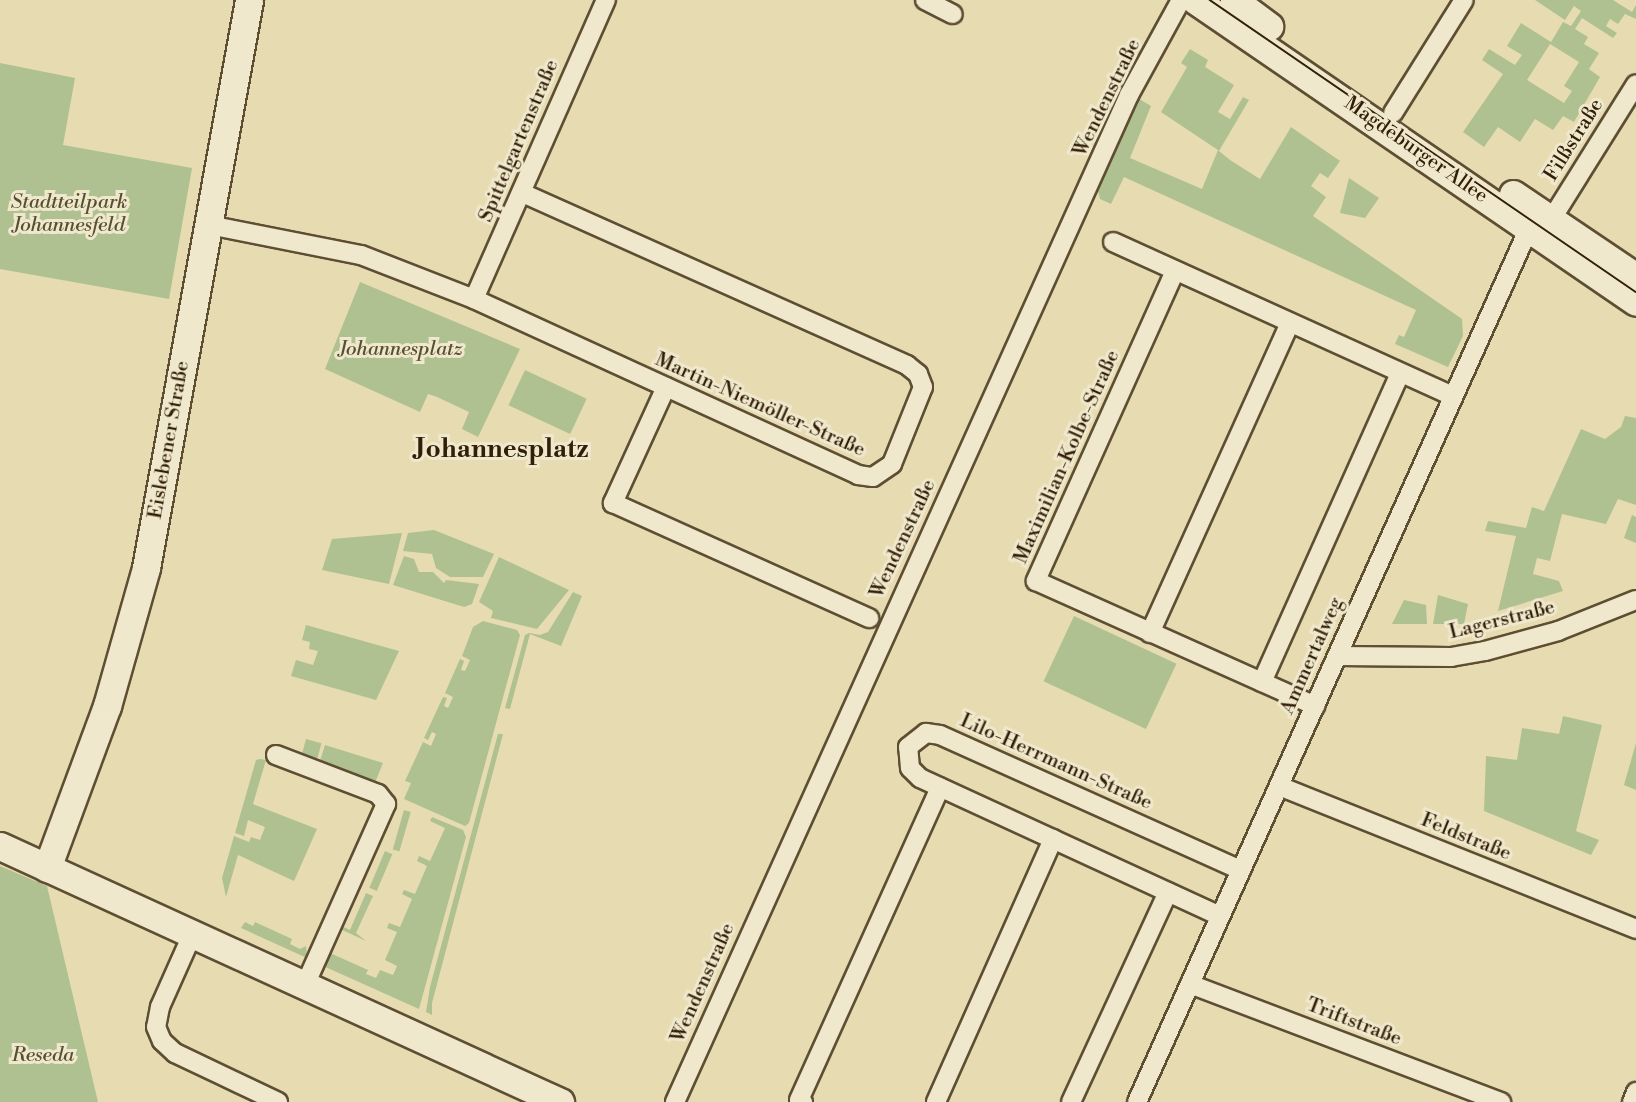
<!DOCTYPE html>
<meta charset="utf-8">
<style>
body{margin:0}
#map{position:relative;width:1636px;height:1102px;overflow:hidden;background:#e7dbb2;font-family:"Libre Bodoni",serif}
div>[style]{position:absolute}
.green>*{inset:0;background:#afc190;transform-origin:0 0}
.roads{filter:drop-shadow(2px 0 #5e4e32) drop-shadow(-2px 0 #5e4e32) drop-shadow(0 2px #5e4e32) drop-shadow(0 -2px #5e4e32)}
.street>*{height:18px;margin:-9px;padding:0 9px;transform-origin:9px;border-radius:9px;background:#efe8cd}
.secondary>*{height:27px;margin:-13.5px;padding:0 13.5px;transform-origin:13.5px;border-radius:13.5px;background:#efe8cd}
.tram>*{height:1.5px;margin:-0.75px;padding:0 0.75px;transform-origin:0.75px;border-radius:0.75px;background:#311f07}
span{translate:-50% -50%;white-space:nowrap;text-align:center;line-height:1.15;-webkit-text-stroke:6px #efe8cd;paint-order:stroke}
.street-label{font-size:20px;color:#311f07}
.park-label{font-size:20px;color:#575030;font-style:italic}
.district-label{font-size:26px;color:#311f07;font-weight:700}
</style>
<div id="map">
<div class="green">
<div style="clip-path:polygon(evenodd,1535px 0,1613px 0,1632px 12px,1636px 5px,1636px 19px,1625px 14px,1618px 24px,1610px 19px,1606px 26px,1617px 33px,1613px 38px,1582px 18px,1575px 29px,1588px 37px,1584px 44px,1599px 53px,1589px 69px,1600px 77px,1574px 122px,1563px 116px,1553px 130px,1535px 119px,1520px 142px,1498px 127px,1484px 147px,1463px 132px,1503px 74px,1482px 60px,1489px 49px,1515px 65px,1522px 55px,1507px 46px,1521px 23px,1551px 42px,1563px 22px,1571px 26px,1581px 11px,1574px 6px,1565px 20px,1535px 0,1550px 44px,1579px 62px,1564px 86px,1572px 91px,1564px 103px,1527px 80px,1550px 44px)"></div>
<div style="clip-path:polygon(1190px 49px,1208px 60px,1205px 67px,1234px 85px,1218px 112px,1230px 119px,1243px 97px,1249px 100px,1219px 151px,1230px 160px,1260px 179px,1291px 127px,1340px 161px,1328px 178px,1320px 173px,1311px 186px,1326px 197px,1313px 216px,1462px 319px,1463px 336px,1448px 367px,1395px 344px,1399px 335px,1404px 337px,1416px 310px,1124px 177px,1111px 204px,1100px 199px,1098px 191px,1136px 97px,1151px 106px,1130px 158px,1202px 189px,1218px 150px,1161px 112px,1187px 67px,1181px 63px)"></div>
<div style="clip-path:polygon(0 63px,75px 78px,63px 145px,192px 168px,169px 299px,0 269px)"></div>
<div style="clip-path:polygon(1349px 178px,1379px 198px,1365px 218px,1340px 213px)"></div>
<div style="clip-path:polygon(360px 282px,520px 349px,478px 437px,462px 429px,469px 412px,437px 397px,428px 394px,420px 412px,325px 369px)"></div>
<div style="left:525px;top:370px;width:68px;height:39px;rotate:25deg"></div>
<div style="clip-path:polygon(1625px 416px,1636px 418px,1636px 505px,1618px 499px,1606px 524px,1562px 514px,1550px 561px,1537px 558px,1533px 574px,1559px 581px,1563px 591px,1498px 611px,1516px 536px,1485px 531px,1488px 521px,1526px 528px,1532px 507px,1544px 511px,1581px 429px,1605px 439px,1621px 427px)"></div>
<div style="clip-path:polygon(1632px 515px,1636px 517px,1636px 543px,1624px 538px)"></div>
<div style="clip-path:polygon(434px 530px,494px 554px,483px 577px,450px 577px,436px 568px,432px 554px,403px 551px,408px 533px)"></div>
<div style="clip-path:polygon(402px 533px,389px 584px,322px 570px,332px 539px)"></div>
<div style="clip-path:polygon(404px 556px,414px 559px,419px 572px,433px 572px,444px 583px,446px 580px,479px 584px,472px 604px,464px 607px,393px 585px)"></div>
<div style="clip-path:polygon(499px 557px,569px 590px,537px 629px,491px 618px,493px 611px,479px 602px)"></div>
<div style="clip-path:polygon(573px 592px,582px 596px,561px 646px,530px 634px,510px 709px,505px 708px,525px 635px,529px 633px,540px 635px,548px 632px)"></div>
<div style="clip-path:polygon(1438px 595px,1468px 604px,1464px 624px,1433px 624px)"></div>
<div style="clip-path:polygon(1404px 600px,1426px 605px,1427px 624px,1392px 624px)"></div>
<div style="left:1074px;top:616px;width:113px;height:72px;rotate:25deg"></div>
<div style="clip-path:polygon(483px 621px,517px 630px,520px 635px,469px 823px,465px 826px,404px 799px,411px 783px,405px 781px,423px 742px,431px 746px,436px 734px,432px 732px,428px 740px,424px 738px,443px 697px,447px 698px,444px 706px,448px 708px,453px 697px,445px 693px,460px 659px,464px 661px,461px 670px,465px 671px,470px 660px,462px 656px,473px 627px)"></div>
<div style="clip-path:polygon(306px 625px,399px 651px,376px 700px,291px 676px,296px 660px,313px 665px,318px 651px,309px 649px,310px 642px,302px 640px)"></div>
<div style="clip-path:polygon(1563px 716px,1602px 725px,1576px 831px,1599px 840px,1591px 855px,1484px 811px,1486px 756px,1517px 760px,1522px 728px,1559px 734px)"></div>
<div style="clip-path:polygon(498px 734px,503px 734px,432px 1003px,432px 1015px,426px 1012px,430px 987px)"></div>
<div style="left:306px;top:739px;width:16px;height:18px;rotate:15deg"></div>
<div style="clip-path:polygon(1636px 743px,1636px 790px,1624px 785px)"></div>
<div style="clip-path:polygon(325px 745px,383px 763px,374px 785px,319px 764px)"></div>
<div style="clip-path:polygon(260px 759px,266px 760px,253px 804px,317px 829px,294px 881px,238px 855px,226px 897px,222px 878px,234px 836px,249px 842px,251px 837px,260px 840px,265px 827px,248px 820px,244px 836px,235px 833px,256px 760px)"></div>
<div style="left:404px;top:810px;width:7px;height:41px;rotate:16deg"></div>
<div style="clip-path:polygon(432px 817px,463px 830px,466px 837px,419px 1009px,321px 965px,332px 941px,330px 953px,368px 970px,366px 974px,376px 978px,380px 970px,393px 975px,397px 966px,385px 960px,397px 932px,387px 928px,389px 923px,400px 927px,412px 899px,402px 894px,404px 890px,415px 894px,427px 866px,417px 861px,419px 856px,430px 861px,445px 828px,430px 821px)"></div>
<div style="left:385px;top:851px;width:8px;height:40px;rotate:23deg"></div>
<div style="clip-path:polygon(0 866px,47px 886px,98px 1102px,0 1102px)"></div>
<div style="clip-path:polygon(366px 893px,373px 896px,356px 933px,366px 941px,338px 928px,339px 925px,350px 930px)"></div>
<div style="clip-path:polygon(245px 922px,253px 926px,255px 922px,292px 939px,290px 944px,300px 949px,306px 946px,307px 958px,241px 928px)"></div>
</div>
<div class="roads">
<div class="street">
<div style="left:925px;top:0;width:31px;rotate:27deg"></div>
<div style="left:1393px;top:113px;width:133px;rotate:-57.9deg"></div>
<div style="left:1551px;top:220px;width:160px;rotate:-58deg"></div>
<div style="left:209px;top:225px;width:155px;rotate:11.2deg"></div>
<div style="left:361px;top:255px;width:121px;rotate:21.3deg"></div>
<div style="left:474px;top:299px;width:422px;rotate:24.6deg"></div>
<div style="left:858px;top:475px;width:15px;rotate:8deg"></div>
<div style="left:873px;top:477px;width:23px;rotate:-34deg"></div>
<div style="left:892px;top:464px;width:83px;rotate:-68.1deg"></div>
<div style="left:923px;top:387px;width:14px;rotate:-111deg"></div>
<div style="left:918px;top:374px;width:14px;rotate:-141deg"></div>
<div style="left:907px;top:365px;width:421px;rotate:-155.9deg"></div>
<div style="left:1113px;top:242px;width:373px;rotate:24.4deg"></div>
<div style="left:1175px;top:271px;width:340px;rotate:114.2deg"></div>
<div style="left:1036px;top:581px;width:306px;rotate:24.1deg"></div>
<div style="left:474px;top:299px;width:327px;rotate:-66.2deg"></div>
<div style="left:666px;top:387px;width:128px;rotate:114.6deg"></div>
<div style="left:613px;top:503px;width:281px;rotate:24.2deg"></div>
<div style="left:1150px;top:633px;width:340px;rotate:-65.7deg"></div>
<div style="left:1337px;top:656px;width:114px;rotate:0.5deg"></div>
<div style="left:1451px;top:657px;width:35px;rotate:-10deg"></div>
<div style="left:1485px;top:651px;width:76px;rotate:-15.3deg"></div>
<div style="left:1558px;top:631px;width:84px;rotate:-21.7deg"></div>
<div style="left:1262px;top:682px;width:338px;rotate:-65.9deg"></div>
<div style="left:276px;top:755px;width:109px;rotate:20.9deg"></div>
<div style="left:378px;top:794px;width:13px;rotate:51deg"></div>
<div style="left:386px;top:804px;width:201px;rotate:114.1deg"></div>
<div style="left:1279px;top:786px;width:385px;rotate:21.8deg"></div>
<div style="left:1220px;top:916px;width:330px;rotate:-155.3deg"></div>
<div style="left:920px;top:778px;width:14px;rotate:-135deg"></div>
<div style="left:910px;top:768px;width:21px;rotate:-95deg"></div>
<div style="left:908px;top:747px;width:23px;rotate:-38deg"></div>
<div style="left:926px;top:733px;width:14px;rotate:8deg"></div>
<div style="left:940px;top:735px;width:330px;rotate:24.2deg"></div>
<div style="left:192px;top:935px;width:79px;rotate:114deg"></div>
<div style="left:160px;top:1007px;width:20px;rotate:101deg"></div>
<div style="left:156px;top:1027px;width:15px;rotate:67deg"></div>
<div style="left:162px;top:1041px;width:18px;rotate:43deg"></div>
<div style="left:175px;top:1053px;width:114px;rotate:25.4deg"></div>
<div style="left:1190px;top:984px;width:333px;rotate:20.8deg"></div>
<div style="left:675px;top:1102px;width:1105px;rotate:-65.73deg"></div>
<div style="left:1129px;top:95px;width:108px;rotate:-61.3deg"></div>
<div style="left:803px;top:1102px;width:4px;rotate:-153deg"></div>
<div style="left:799px;top:1100px;width:343px;rotate:-65.7deg"></div>
<div style="left:936px;top:1102px;width:288px;rotate:-66deg"></div>
<div style="left:1071px;top:1102px;width:231px;rotate:-65.2deg"></div>
<div style="left:1137px;top:1102px;width:958px;rotate:-65.84deg"></div>
<div style="left:1632px;top:1102px;width:11px;rotate:-68deg"></div>
</div>
<div class="secondary">
<div style="left:1195px;top:0;width:534px;rotate:34.4deg"></div>
<div style="left:1234px;top:0;width:44px;rotate:36.6deg"></div>
<div style="left:1513px;top:194px;width:148px;rotate:34deg"></div>
<div style="left:0;top:846px;width:616px;rotate:24.57deg"></div>
<div style="left:47px;top:868px;width:173px;rotate:-69.7deg"></div>
<div style="left:107px;top:706px;width:143px;rotate:-74.2deg"></div>
<div style="left:146px;top:568px;width:577px;rotate:-79.72deg"></div>
</div>
</div>
<div class="tram">
<div style="left:1210px;top:0;width:516px;rotate:34.43deg"></div>
</div>
<div class="street-label">
<span style="left:1107px;top:98px;rotate:-64deg">Wendenstraße</span>
<span style="left:1574px;top:140px;rotate:-58deg">Filßstraße</span>
<span style="left:519px;top:141px;rotate:-67deg">Spittelgartenstraße</span>
<span style="left:1416px;top:150px;rotate:35deg">Magdeburger Allee</span>
<span style="left:760px;top:405px;rotate:24deg">Martin-Niemöller-Straße</span>
<span style="left:169px;top:440px;rotate:-80deg">Eislebener Straße</span>
<span style="left:1067px;top:457px;rotate:-66deg">Maximilian-Kolbe-Straße</span>
<span style="left:903px;top:539px;rotate:-65deg">Wendenstraße</span>
<span style="left:1502px;top:620px;rotate:-14deg">Lagerstraße</span>
<span style="left:1312px;top:656px;rotate:-66deg">Ammertalweg</span>
<span style="left:1056px;top:762px;rotate:24deg">Lilo-Herrmann-Straße</span>
<span style="left:1466px;top:837px;rotate:22deg">Feldstraße</span>
<span style="left:703px;top:983px;rotate:-66deg">Wendenstraße</span>
<span style="left:1354px;top:1022px;rotate:21deg">Triftstraße</span>
</div>
<div class="park-label">
<span style="left:69px;top:214px">Stadtteilpark<br>Johannesfeld</span>
<span style="left:401px;top:349px">Johannesplatz</span>
<span style="left:43px;top:1055px">Reseda</span>
</div>
<div class="district-label">
<span style="left:502px;top:450px">Johannesplatz</span>
</div>
</div>
